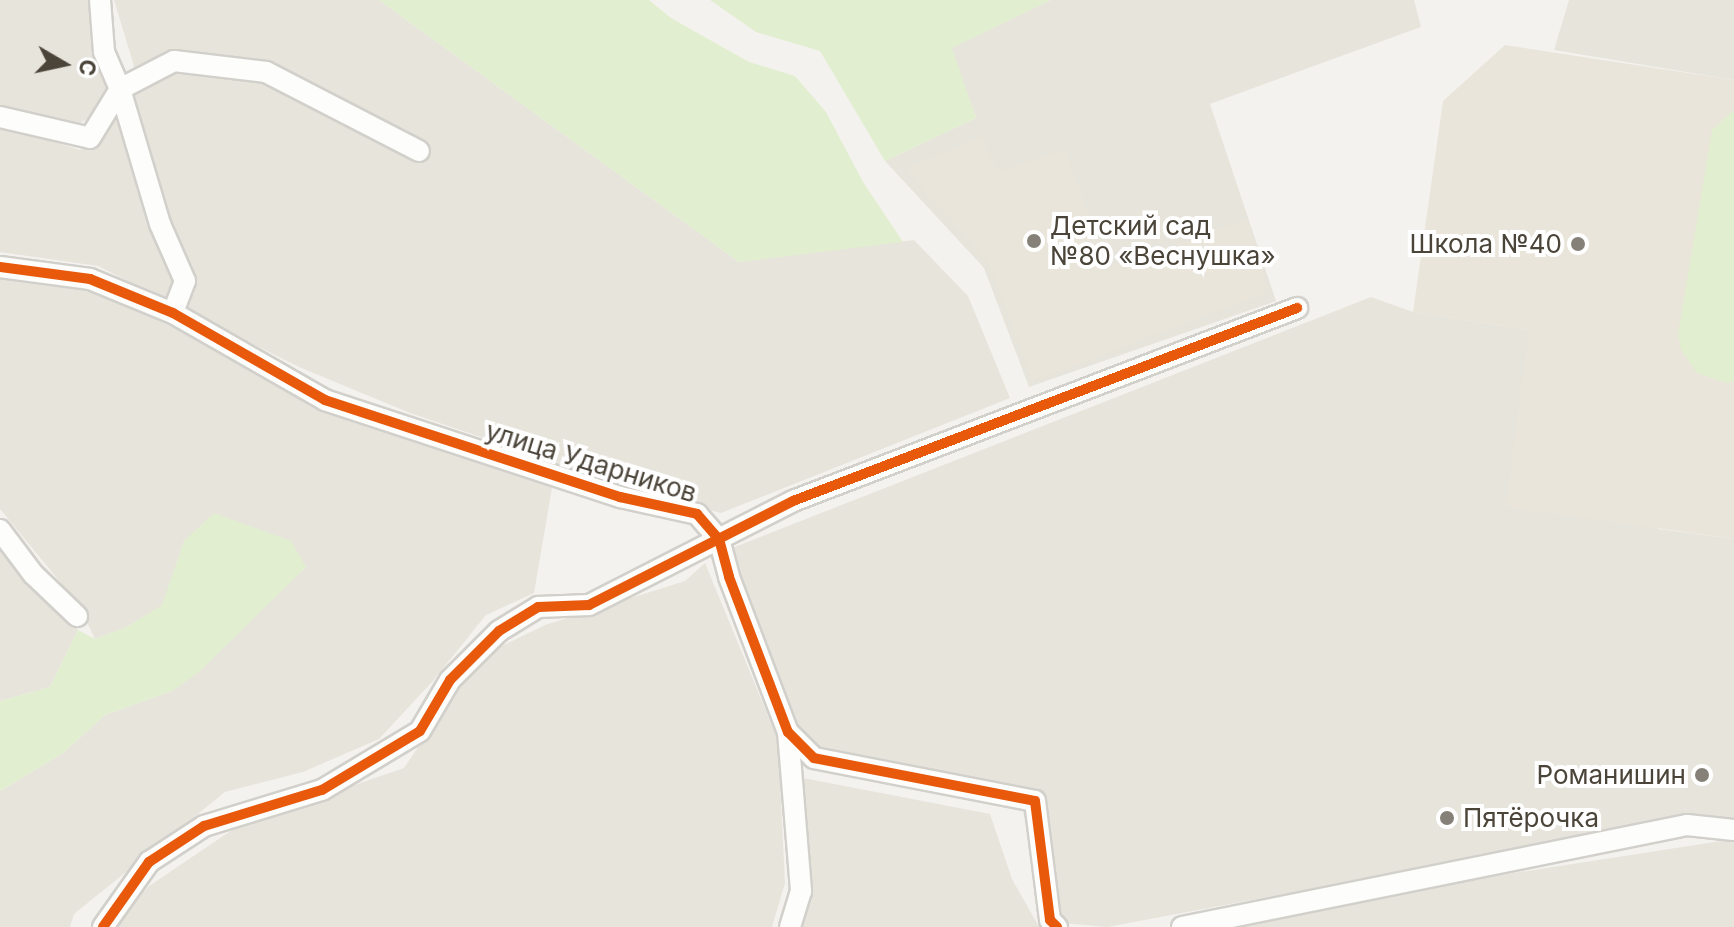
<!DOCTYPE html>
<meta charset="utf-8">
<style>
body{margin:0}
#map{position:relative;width:1734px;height:927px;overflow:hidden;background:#f4f2ee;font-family:Inter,sans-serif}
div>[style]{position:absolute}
.residential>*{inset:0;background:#e7e4dc}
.education>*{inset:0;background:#eae5da}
.green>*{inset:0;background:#e1eecf}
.roads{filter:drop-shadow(2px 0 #d2d0cb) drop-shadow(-2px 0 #d2d0cb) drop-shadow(0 2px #d2d0cb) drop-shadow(0 -2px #d2d0cb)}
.street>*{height:20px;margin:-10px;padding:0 10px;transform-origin:10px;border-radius:10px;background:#fdfdfc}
.cycleway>*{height:10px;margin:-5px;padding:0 5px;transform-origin:5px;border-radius:5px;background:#e8590c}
.dots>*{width:22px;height:22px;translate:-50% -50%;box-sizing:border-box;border:4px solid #fff;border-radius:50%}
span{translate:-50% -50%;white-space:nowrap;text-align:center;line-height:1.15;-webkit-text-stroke:8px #fff;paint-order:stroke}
.poi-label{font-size:26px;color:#4b4439}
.left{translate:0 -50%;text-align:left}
.right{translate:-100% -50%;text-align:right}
.street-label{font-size:26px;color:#4b4439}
.north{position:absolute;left:24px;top:24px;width:80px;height:80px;-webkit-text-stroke:6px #fff;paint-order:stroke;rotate:99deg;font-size:22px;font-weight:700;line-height:32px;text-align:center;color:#4b4439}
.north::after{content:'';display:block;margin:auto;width:28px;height:36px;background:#4b4439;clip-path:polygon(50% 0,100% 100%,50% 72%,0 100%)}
</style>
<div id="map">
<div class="residential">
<div style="clip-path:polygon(0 0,95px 0,110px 69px,109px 107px,69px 129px,0 107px)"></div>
<div style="clip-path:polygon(114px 0,379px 0,739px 262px,914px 240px,968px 296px,1010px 398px,721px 513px,660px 498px,410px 413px,299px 367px,98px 266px,0 252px,0 125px,80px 150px,140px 86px)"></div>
<div style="clip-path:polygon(1051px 0,1414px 0,1421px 27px,1210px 104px,1276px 301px,1029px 387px,984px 268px,885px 161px,976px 118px,951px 48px)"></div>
<div style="clip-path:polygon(1569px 0,1734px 0,1734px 80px,1554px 50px)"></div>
<div style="clip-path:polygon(0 269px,48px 279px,114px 300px,388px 428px,530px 476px,552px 488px,534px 593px,486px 615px,432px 682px,379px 739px,303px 772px,225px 792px,74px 914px,70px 927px,0 927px,0 791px,63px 753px,105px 715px,172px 691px,306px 567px,184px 541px,163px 605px,127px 627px,95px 639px,78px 604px,0 509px)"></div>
<div style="clip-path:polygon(1371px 297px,1413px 312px,1529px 330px,1658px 529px,1734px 539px,1734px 817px,1573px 840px,1107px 927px,1051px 922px,1032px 857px,1020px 796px,829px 752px,797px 737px,727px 550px)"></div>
<div style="clip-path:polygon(0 539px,78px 630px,50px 687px,0 701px)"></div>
<div style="clip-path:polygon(705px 563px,778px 740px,785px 883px,772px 927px,111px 927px,149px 886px,241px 824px,404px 768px,479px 657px,545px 625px,685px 581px)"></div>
<div style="clip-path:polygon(798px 777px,990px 814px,1012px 879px,1039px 927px,796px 927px)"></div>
<div style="clip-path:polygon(1734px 839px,1734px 927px,1217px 927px,1475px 879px)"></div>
</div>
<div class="education">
<div style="clip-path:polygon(1505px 45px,1734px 80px,1734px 539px,1506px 507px,1529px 330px,1413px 312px,1443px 101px)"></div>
<div style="clip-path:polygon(981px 137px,998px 172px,1065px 150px,1108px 268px,1247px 219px,1268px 292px,1033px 381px,989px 264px,906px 169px)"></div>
</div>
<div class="green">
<div style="clip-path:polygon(379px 0,649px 0,671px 18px,749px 62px,795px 76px,826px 112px,863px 182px,903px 242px,739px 262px)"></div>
<div style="clip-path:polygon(710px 0,1051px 0,952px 48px,976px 118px,885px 161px,820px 51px,756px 32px)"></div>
<div style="clip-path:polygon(1734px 110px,1734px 381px,1726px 383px,1697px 373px,1681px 350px,1678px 334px,1712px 130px)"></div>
<div style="clip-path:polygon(214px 513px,291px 541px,306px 567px,199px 672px,172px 691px,105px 715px,63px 753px,0 791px,0 701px,50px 687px,78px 630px,95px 639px,127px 627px,162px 605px,184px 541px)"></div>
</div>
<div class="roads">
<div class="street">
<div style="left:100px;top:0;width:52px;rotate:85.6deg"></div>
<div style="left:104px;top:52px;width:40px;rotate:66.6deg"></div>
<div style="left:120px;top:89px;width:141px;rotate:73.5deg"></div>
<div style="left:160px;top:224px;width:62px;rotate:66.3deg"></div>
<div style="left:185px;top:281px;width:34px;rotate:111deg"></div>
<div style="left:0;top:117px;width:92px;rotate:13.1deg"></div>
<div style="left:90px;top:138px;width:57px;rotate:-58.5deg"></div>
<div style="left:120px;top:89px;width:61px;rotate:-27.4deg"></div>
<div style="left:174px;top:61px;width:93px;rotate:6.8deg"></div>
<div style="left:266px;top:72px;width:172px;rotate:27.3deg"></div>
<div style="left:0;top:267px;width:91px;rotate:7.6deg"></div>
<div style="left:90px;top:279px;width:90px;rotate:22.3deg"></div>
<div style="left:173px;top:313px;width:175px;rotate:29.8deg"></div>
<div style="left:325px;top:400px;width:311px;rotate:18.2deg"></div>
<div style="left:620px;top:497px;width:79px;rotate:12.4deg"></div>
<div style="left:697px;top:514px;width:33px;rotate:49deg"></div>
<div style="left:719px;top:539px;width:39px;rotate:75deg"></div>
<div style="left:729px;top:577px;width:166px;rotate:69.2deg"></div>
<div style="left:788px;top:732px;width:37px;rotate:45deg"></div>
<div style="left:814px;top:758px;width:225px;rotate:11deg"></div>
<div style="left:1035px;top:801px;width:120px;rotate:82.8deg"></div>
<div style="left:1050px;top:920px;width:10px;rotate:45deg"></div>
<div style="left:0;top:530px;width:55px;rotate:53.1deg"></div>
<div style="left:33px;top:574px;width:61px;rotate:43.7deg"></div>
<div style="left:788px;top:732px;width:160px;rotate:85.3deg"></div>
<div style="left:801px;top:891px;width:38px;rotate:107deg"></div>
<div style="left:103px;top:927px;width:80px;rotate:-54.7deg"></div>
<div style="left:149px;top:862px;width:66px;rotate:-33.2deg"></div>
<div style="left:204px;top:826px;width:123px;rotate:-17deg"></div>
<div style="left:322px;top:790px;width:114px;rotate:-31deg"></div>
<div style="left:420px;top:731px;width:59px;rotate:-59.5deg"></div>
<div style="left:450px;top:680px;width:69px;rotate:-45deg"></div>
<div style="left:499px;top:631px;width:46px;rotate:-31.6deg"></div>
<div style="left:538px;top:607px;width:51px;rotate:-2.2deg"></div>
<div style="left:589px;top:605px;width:229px;rotate:-27deg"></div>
<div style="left:793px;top:501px;width:540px;rotate:-20.95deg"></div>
<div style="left:1182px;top:927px;width:515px;rotate:-11.42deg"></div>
<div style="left:1687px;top:825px;width:47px;rotate:6.1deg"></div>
</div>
</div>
<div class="cycleway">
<div style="left:0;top:267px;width:91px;rotate:7.6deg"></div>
<div style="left:90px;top:279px;width:90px;rotate:22.3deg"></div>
<div style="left:173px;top:313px;width:175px;rotate:29.8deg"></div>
<div style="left:325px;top:400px;width:311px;rotate:18.2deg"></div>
<div style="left:620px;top:497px;width:79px;rotate:12.4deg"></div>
<div style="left:697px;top:514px;width:33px;rotate:49deg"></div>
<div style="left:719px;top:539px;width:39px;rotate:75deg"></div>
<div style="left:729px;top:577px;width:166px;rotate:69.2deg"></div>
<div style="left:788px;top:732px;width:37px;rotate:45deg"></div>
<div style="left:814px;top:758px;width:225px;rotate:11deg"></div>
<div style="left:1035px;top:801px;width:120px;rotate:82.8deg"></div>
<div style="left:1050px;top:920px;width:10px;rotate:45deg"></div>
<div style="left:103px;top:927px;width:80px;rotate:-54.7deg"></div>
<div style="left:149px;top:862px;width:66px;rotate:-33.2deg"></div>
<div style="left:204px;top:826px;width:123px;rotate:-17deg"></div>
<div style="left:322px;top:790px;width:114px;rotate:-31deg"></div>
<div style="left:420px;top:731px;width:59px;rotate:-59.5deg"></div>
<div style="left:450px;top:680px;width:69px;rotate:-45deg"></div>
<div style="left:499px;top:631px;width:46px;rotate:-31.6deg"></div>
<div style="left:538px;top:607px;width:51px;rotate:-2.2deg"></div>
<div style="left:589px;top:605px;width:229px;rotate:-27deg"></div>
<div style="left:793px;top:501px;width:540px;rotate:-20.95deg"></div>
</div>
<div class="dots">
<div style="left:1034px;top:241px;background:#868178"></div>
<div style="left:1578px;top:244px;background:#868178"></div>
<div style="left:1702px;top:775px;background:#868178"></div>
<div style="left:1447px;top:818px;background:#868178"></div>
</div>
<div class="poi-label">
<span class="left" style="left:1050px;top:241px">Детский сад<br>№80 «Веснушка»</span>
<span class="right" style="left:1562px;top:244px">Школа №40</span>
<span class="right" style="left:1686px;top:775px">Романишин</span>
<span class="left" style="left:1463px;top:818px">Пятёрочка</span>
</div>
<div class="street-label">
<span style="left:591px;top:462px;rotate:17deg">улица Ударников</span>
</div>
<div class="north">С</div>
</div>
